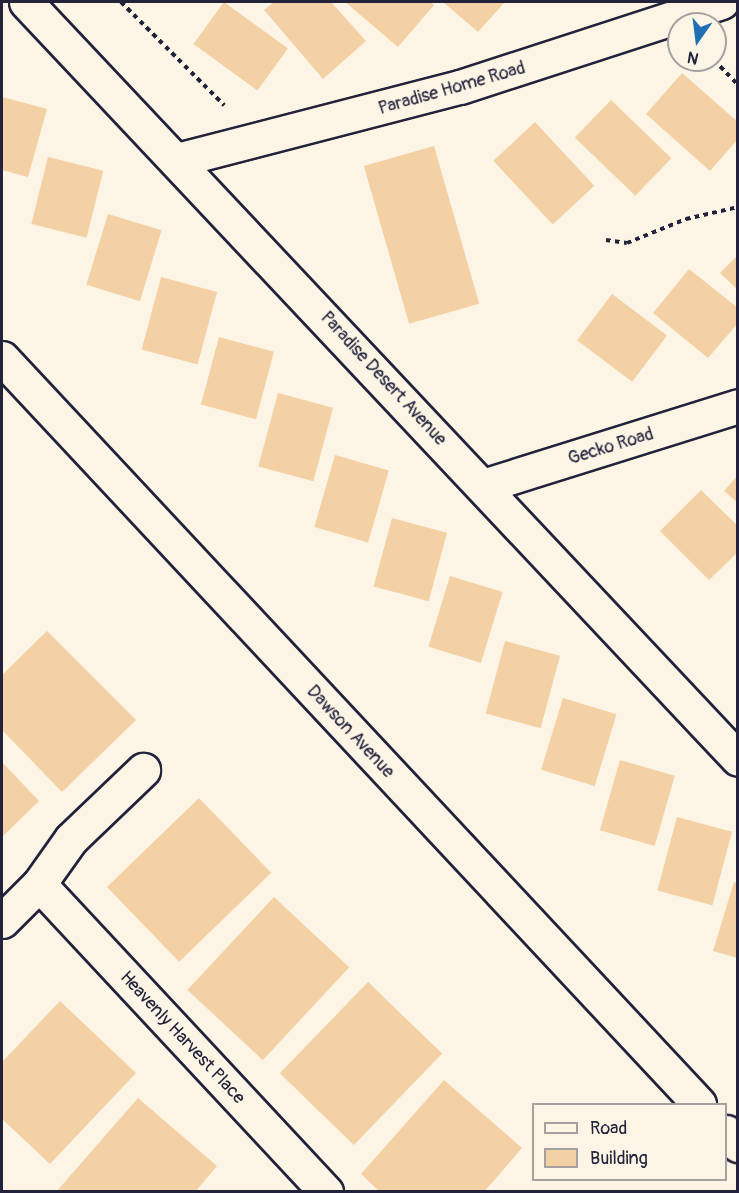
<!DOCTYPE html>
<style>
body{margin:0}
#map{position:relative;width:739px;height:1193px;overflow:hidden;background:#fcf5e5;font-family:Pangolin,sans-serif}
div>[style]{position:absolute}
.building>*{inset:0;background:#f3d1a4;transform-origin:0 0}
.path>*{height:4px;margin-top:-2px;transform-origin:0;background:repeating-linear-gradient(90deg,#22223b 0 4.5px,transparent 0 9px)}
.roads{filter:drop-shadow(2px 0 #22223b) drop-shadow(-2px 0 #22223b) drop-shadow(0 2px #22223b) drop-shadow(0 -2px #22223b)}
.minor>*{height:33px;margin:-16.5px;padding:0 16.5px;transform-origin:16.5px;border-radius:16.5px;background:#fcf5e5}
.tertiary>*{height:33px;margin:-16.5px;padding:0 16.5px;transform-origin:16.5px;border-radius:16.5px;background:#fcf5e5}
span{translate:-50% -50%;white-space:nowrap;text-align:center;line-height:1.15;-webkit-text-stroke:6px #fcf5e5;paint-order:stroke}
.street-label{font-size:18px;color:#22223b}
.frame{position:absolute;inset:0;border:3px solid #22223b;pointer-events:none}
.legend{position:absolute;left:532px;top:1103px;width:195px;height:78px;box-sizing:border-box;background:#fcf5e5;border:2px solid #a5a1a1;margin:0;padding:8px 10px;list-style:none;font-size:18px;color:#22223b}
.legend li{display:flex;align-items:center;gap:12px;height:30px}
.legend b{width:30px;border:2px solid #a5a1a1}
.north{position:absolute;left:667px;top:12px;width:60px;height:60px;box-sizing:border-box;background:#fcf5e5;border:2px solid #a5a1a1;border-radius:50%;rotate:194deg;font-size:16px;font-weight:700;line-height:24px;text-align:center;color:#22223b}
.north::after{content:'';display:block;margin:auto;width:21px;height:27px;background:#1f6fb2;clip-path:polygon(50% 0,100% 100%,50% 72%,0 100%)}
</style>
<div id="map">
<div class="building">
<div style="left:224px;top:2px;width:79px;height:52px;rotate:36deg"></div>
<div style="clip-path:polygon(274px 2px,331px 2px,366px 41px,323px 79px,264px 10px)"></div>
<div style="clip-path:polygon(345px 2px,430px 2px,434px 5px,398px 47px)"></div>
<div style="clip-path:polygon(443px 2px,505px 2px,478px 32px)"></div>
<div style="clip-path:polygon(682px 73px,738px 122px,738px 139px,710px 171px,646px 114px)"></div>
<div style="clip-path:polygon(2px 97px,47px 109px,28px 177px,2px 170px)"></div>
<div style="left:611px;top:100px;width:84px;height:52px;rotate:44deg"></div>
<div style="left:535px;top:122px;width:87px;height:57px;rotate:47deg"></div>
<div style="left:434px;top:146px;width:164px;height:73px;rotate:74deg"></div>
<div style="left:48px;top:157px;width:57px;height:69px;rotate:14deg"></div>
<div style="left:108px;top:214px;width:56px;height:74px;rotate:17deg"></div>
<div style="clip-path:polygon(738px 255px,738px 290px,720px 273px)"></div>
<div style="clip-path:polygon(689px 269px,738px 308px,738px 323px,708px 358px,653px 313px)"></div>
<div style="left:161px;top:277px;width:58px;height:75px;rotate:15deg"></div>
<div style="left:612px;top:294px;width:69px;height:58px;rotate:37deg"></div>
<div style="left:219px;top:337px;width:57px;height:70px;rotate:15deg"></div>
<div style="left:278px;top:393px;width:57px;height:76px;rotate:15deg"></div>
<div style="left:335px;top:455px;width:56px;height:75px;rotate:16deg"></div>
<div style="clip-path:polygon(738px 475px,738px 503px,724px 491px)"></div>
<div style="clip-path:polygon(701px 490px,738px 526px,738px 552px,709px 580px,660px 531px)"></div>
<div style="left:392px;top:518px;width:57px;height:71px;rotate:15deg"></div>
<div style="left:450px;top:576px;width:55px;height:74px;rotate:17deg"></div>
<div style="clip-path:polygon(47px 631px,136px 720px,62px 792px,2px 730px,2px 675px)"></div>
<div style="left:505px;top:641px;width:57px;height:75px;rotate:15deg"></div>
<div style="left:563px;top:698px;width:56px;height:75px;rotate:17deg"></div>
<div style="left:620px;top:760px;width:57px;height:73px;rotate:16deg"></div>
<div style="clip-path:polygon(2px 762px,39px 801px,2px 837px)"></div>
<div style="left:199px;top:798px;width:104px;height:128px;rotate:46deg"></div>
<div style="left:677px;top:817px;width:57px;height:76px;rotate:15deg"></div>
<div style="clip-path:polygon(734px 882px,738px 883px,738px 958px,713px 951px)"></div>
<div style="left:274px;top:897px;width:103px;height:127px;rotate:43deg"></div>
<div style="left:368px;top:982px;width:103px;height:127px;rotate:44deg"></div>
<div style="clip-path:polygon(60px 1001px,136px 1073px,50px 1164px,2px 1119px,2px 1062px)"></div>
<div style="clip-path:polygon(444px 1080px,522px 1148px,484px 1192px,380px 1192px,361px 1174px)"></div>
<div style="clip-path:polygon(138px 1098px,217px 1166px,195px 1192px,56px 1192px)"></div>
</div>
<div class="path">
<div style="left:121px;top:2px;width:146px;rotate:45deg"></div>
<div style="left:714px;top:60px;width:35px;rotate:46deg"></div>
<div style="left:606px;top:240px;width:21px;rotate:8deg"></div>
<div style="left:627px;top:243px;width:64px;rotate:-22.1deg"></div>
<div style="left:686px;top:219px;width:53px;rotate:-13deg"></div>
</div>
<div class="roads">
<div class="minor">
<div style="left:26px;top:2px;width:1039px;rotate:46.75deg"></div>
<div style="left:177px;top:160px;width:292px;rotate:-14.5deg"></div>
<div style="left:460px;top:87px;width:275px;rotate:-18deg"></div>
<div style="left:483px;top:486px;width:267px;rotate:-17.4deg"></div>
<div style="left:39px;top:884px;width:421px;rotate:47deg"></div>
<div style="left:2px;top:921px;width:52px;rotate:-45deg"></div>
<div style="left:39px;top:884px;width:55px;rotate:-54.6deg"></div>
<div style="left:71px;top:839px;width:100px;rotate:-43.8deg"></div>
</div>
<div class="tertiary">
<div style="left:2px;top:358px;width:1021px;rotate:46.94deg"></div>
<div style="left:726px;top:1132px;width:18px;rotate:47deg"></div>
</div>
</div>
<div class="street-label">
<span style="left:452px;top:89px;rotate:-16deg">Paradise Home Road</span>
<span style="left:383px;top:379px;rotate:47deg">Paradise Desert Avenue</span>
<span style="left:611px;top:447px;rotate:-17deg">Gecko Road</span>
<span style="left:350px;top:732px;rotate:47deg">Dawson Avenue</span>
<span style="left:182px;top:1038px;rotate:47deg">Heavenly Harvest Place</span>
</div>
<div class="frame"></div>
<ul class="legend">
<li><b style="height:8px;background:#fcf5e5"></b>Road</li>
<li><b style="height:16px;background:#f3d1a4"></b>Building</li>
</ul>
<div class="north">N</div>
</div>
